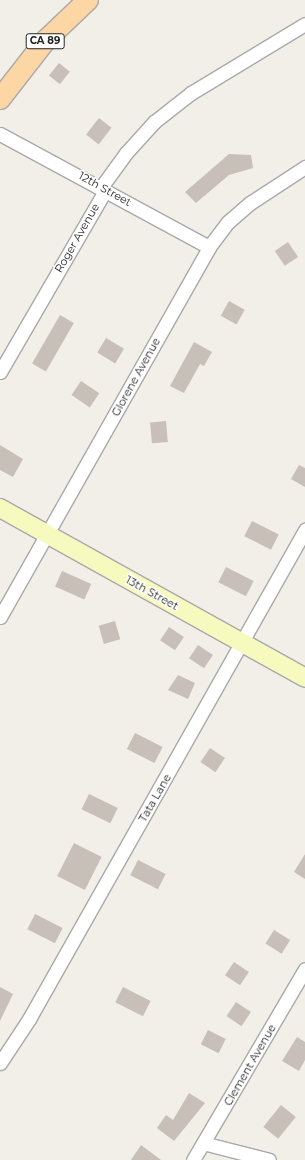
<!DOCTYPE html>
<style>
body{margin:0}
#map{position:relative;width:305px;height:1160px;overflow:hidden;background:#f2efe9;font-family:Montserrat,sans-serif}
div>[style]{position:absolute}
.building>*{inset:0;background:#c7bfb8;transform-origin:0 0}
.roads{filter:drop-shadow(1px 0 #a9a9a9) drop-shadow(-1px 0 #a9a9a9) drop-shadow(0 1px #a9a9a9) drop-shadow(0 -1px #a9a9a9)}
.street>*{height:13px;margin:-6.5px;padding:0 6.5px;transform-origin:6.5px;border-radius:6.5px;background:#fff}
.secondary>*{height:18px;margin:-9px;padding:0 9px;transform-origin:9px;border-radius:9px;background:#f7fabf}
.primary>*{height:20px;margin:-10px;padding:0 10px;transform-origin:10px;border-radius:10px;background:#fcd6a4}
span{translate:-50% -50%;white-space:nowrap;text-align:center;line-height:1.15;-webkit-text-stroke:3px #fff;paint-order:stroke}
.shield-label span{padding:1px 3px;background:#fff;border:1px solid;border-radius:3px;-webkit-text-stroke-width:0}
.shield-label{font-size:10px;color:#222;font-weight:700}
.street-label{font-size:11px;color:#222}
</style>
<div id="map">
<div class="building">
<div style="left:59px;top:63px;width:14px;height:16px;rotate:39deg"></div>
<div style="left:99px;top:118px;width:16px;height:21px;rotate:38deg"></div>
<div style="clip-path:polygon(229px 154px,251px 155px,253px 168px,229px 175px,196px 203px,185px 192px)"></div>
<div style="left:288px;top:242px;width:18px;height:16px;rotate:56deg"></div>
<div style="left:229px;top:301px;width:18px;height:17px;rotate:29deg"></div>
<div style="left:60px;top:315px;width:16px;height:56px;rotate:30deg"></div>
<div style="left:106px;top:338px;width:21px;height:17px;rotate:31deg"></div>
<div style="clip-path:polygon(194px 342px,212px 352px,204px 366px,200px 364px,184px 393px,170px 386px)"></div>
<div style="left:81px;top:381px;width:22px;height:17px;rotate:34deg"></div>
<div style="left:166px;top:421px;width:21px;height:16px;rotate:85deg"></div>
<div style="clip-path:polygon(0 445px,23px 459px,13px 477px,0 470px)"></div>
<div style="clip-path:polygon(299px 465px,305px 468px,305px 487px,291px 479px)"></div>
<div style="left:252px;top:521px;width:30px;height:17px;rotate:27deg"></div>
<div style="left:226px;top:567px;width:31px;height:17px;rotate:27deg"></div>
<div style="left:62px;top:571px;width:32px;height:17px;rotate:24deg"></div>
<div style="left:115px;top:621px;width:19px;height:17px;rotate:74deg"></div>
<div style="left:169px;top:627px;width:18px;height:16px;rotate:34deg"></div>
<div style="left:198px;top:645px;width:18px;height:16px;rotate:34deg"></div>
<div style="clip-path:polygon(178px 675px,195px 683px,188px 699px,168px 690px)"></div>
<div style="left:135px;top:733px;width:31px;height:18px;rotate:27deg"></div>
<div style="left:210px;top:748px;width:18px;height:17px;rotate:34deg"></div>
<div style="left:89px;top:794px;width:32px;height:17px;rotate:26deg"></div>
<div style="left:74px;top:843px;width:31px;height:37px;rotate:27deg"></div>
<div style="clip-path:polygon(305px 854px,305px 879px,294px 872px)"></div>
<div style="left:138px;top:860px;width:31px;height:17px;rotate:27deg"></div>
<div style="left:35px;top:914px;width:31px;height:17px;rotate:27deg"></div>
<div style="left:274px;top:930px;width:19px;height:16px;rotate:32deg"></div>
<div style="left:234px;top:962px;width:18px;height:16px;rotate:34deg"></div>
<div style="clip-path:polygon(0 987px,13px 994px,0 1021px)"></div>
<div style="left:123px;top:987px;width:31px;height:17px;rotate:27deg"></div>
<div style="left:236px;top:1002px;width:18px;height:17px;rotate:34deg"></div>
<div style="left:208px;top:1030px;width:20px;height:16px;rotate:27deg"></div>
<div style="clip-path:polygon(297px 1037px,305px 1042px,305px 1060px,299px 1071px,282px 1061px)"></div>
<div style="clip-path:polygon(189px 1093px,205px 1103px,174px 1141px,157px 1128px,166px 1115px,173px 1120px)"></div>
<div style="left:281px;top:1105px;width:19px;height:28px;rotate:39deg"></div>
<div style="clip-path:polygon(141px 1145px,161px 1160px,131px 1160px)"></div>
</div>
<div class="roads">
<div class="street">
<div style="left:0;top:134px;width:238px;rotate:28.4deg"></div>
<div style="left:0;top:372px;width:206px;rotate:-59.9deg"></div>
<div style="left:103px;top:194px;width:8px;rotate:-97deg"></div>
<div style="left:102px;top:186px;width:41px;rotate:-54deg"></div>
<div style="left:126px;top:153px;width:42px;rotate:-47.9deg"></div>
<div style="left:154px;top:122px;width:47px;rotate:-38.1deg"></div>
<div style="left:191px;top:93px;width:133px;rotate:-31.2deg"></div>
<div style="left:0;top:617px;width:425px;rotate:-60.5deg"></div>
<div style="left:209px;top:247px;width:31px;rotate:-53deg"></div>
<div style="left:228px;top:222px;width:29px;rotate:-41deg"></div>
<div style="left:250px;top:203px;width:66px;rotate:-33.2deg"></div>
<div style="left:0;top:1063px;width:53px;rotate:-56.6deg"></div>
<div style="left:29px;top:1019px;width:562px;rotate:-60.56deg"></div>
<div style="left:203px;top:1143px;width:68px;rotate:14.4deg"></div>
<div style="left:193px;top:1160px;width:221px;rotate:-59.6deg"></div>
</div>
<div class="secondary">
<div style="left:0;top:508px;width:349px;rotate:29.1deg"></div>
</div>
<div class="primary">
<div style="left:0;top:99px;width:75px;rotate:-52.1deg"></div>
<div style="left:46px;top:40px;width:58px;rotate:-43.6deg"></div>
</div>
</div>
<div class="shield-label">
<span style="left:45px;top:41px">CA 89</span>
</div>
<div class="street-label">
<span style="left:105px;top:189px;rotate:29deg">12th Street</span>
<span style="left:77px;top:238px;rotate:-60deg">Roger Avenue</span>
<span style="left:136px;top:377px;rotate:-61deg">Glorene Avenue</span>
<span style="left:152px;top:593px;rotate:29deg">13th Street</span>
<span style="left:155px;top:798px;rotate:-60deg">Tata Lane</span>
<span style="left:250px;top:1065px;rotate:-60deg">Clement Avenue</span>
</div>
</div>
